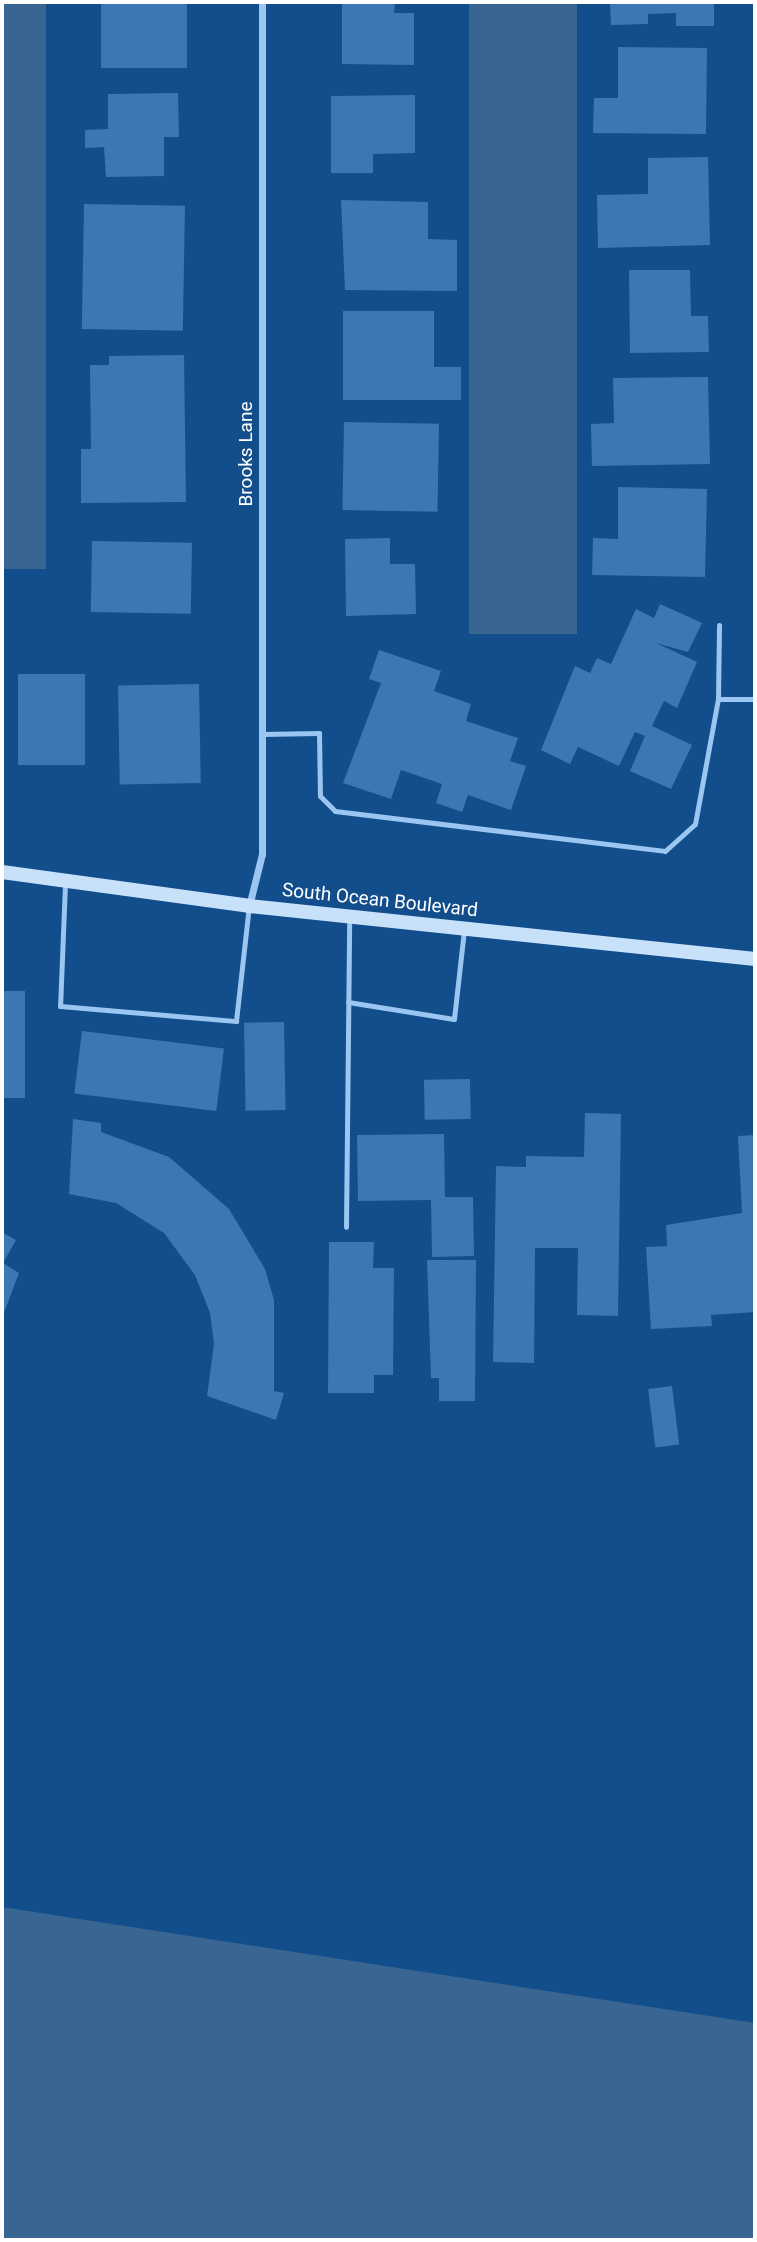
<!DOCTYPE html>
<style>
body{margin:0}
#map{position:relative;width:757px;height:2242px;overflow:hidden;background:#124e8b;font-family:Roboto,sans-serif}
div>[style]{position:absolute}
.water>*{inset:0;background:#396592;transform-origin:0 0}
.building>*{inset:0;background:#3b77b4;transform-origin:0 0}
.lane>*{height:5px;margin:-2.5px;padding:0 2.5px;transform-origin:2.5px;border-radius:2.5px;background:#9ac6f1}
.street>*{height:7px;margin:-3.5px;padding:0 3.5px;transform-origin:3.5px;border-radius:3.5px;background:#9ac6f1}
.secondary>*{height:14px;margin:-7px;padding:0 7px;transform-origin:7px;border-radius:7px;background:#c8e1fb}
span{translate:-50% -50%;white-space:nowrap;text-align:center;line-height:1.15;-webkit-text-stroke:7px #124e8b;paint-order:stroke}
.street-label{font-size:19px;color:#fff}
.frame{position:absolute;inset:0;border:4px solid #fff;pointer-events:none}
</style>
<div id="map">
<div class="water">
<div style="left:2px;top:2px;width:44px;height:567px"></div>
<div style="left:469px;top:2px;width:108px;height:632px"></div>
<div style="clip-path:polygon(2px 1907px,755px 2023px,755px 2240px,2px 2240px)"></div>
</div>
<div class="building">
<div style="left:101px;top:2px;width:86px;height:66px"></div>
<div style="clip-path:polygon(342px 2px,395px 2px,394px 13px,414px 13px,414px 65px,342px 64px)"></div>
<div style="clip-path:polygon(610px 2px,714px 2px,714px 26px,676px 26px,676px 13px,648px 14px,648px 24px,611px 25px)"></div>
<div style="clip-path:polygon(618px 47px,707px 48px,706px 134px,593px 133px,594px 98px,618px 98px)"></div>
<div style="clip-path:polygon(178px 93px,179px 137px,164px 137px,164px 176px,106px 177px,104px 147px,85px 148px,85px 130px,108px 129px,108px 94px)"></div>
<div style="clip-path:polygon(415px 95px,415px 153px,373px 154px,373px 173px,331px 173px,331px 96px)"></div>
<div style="clip-path:polygon(708px 157px,710px 245px,598px 248px,597px 195px,648px 194px,648px 158px)"></div>
<div style="clip-path:polygon(341px 200px,428px 202px,428px 239px,457px 240px,457px 291px,345px 290px)"></div>
<div style="left:84px;top:204px;width:101px;height:125px;rotate:1deg"></div>
<div style="clip-path:polygon(629px 270px,690px 270px,691px 316px,708px 316px,709px 352px,630px 353px)"></div>
<div style="clip-path:polygon(343px 311px,434px 311px,434px 367px,461px 367px,461px 400px,343px 400px)"></div>
<div style="clip-path:polygon(184px 355px,186px 502px,81px 503px,81px 449px,91px 449px,90px 365px,109px 365px,109px 356px)"></div>
<div style="clip-path:polygon(708px 377px,710px 464px,592px 466px,591px 424px,614px 423px,613px 378px)"></div>
<div style="left:344px;top:422px;width:95px;height:88px;rotate:1deg"></div>
<div style="clip-path:polygon(618px 487px,707px 489px,705px 577px,592px 575px,593px 538px,618px 539px)"></div>
<div style="clip-path:polygon(390px 538px,390px 564px,415px 564px,416px 614px,346px 616px,345px 539px)"></div>
<div style="left:92px;top:541px;width:100px;height:71px;rotate:1deg"></div>
<div style="clip-path:polygon(660px 604px,702px 623px,688px 652px,656px 643px,697px 662px,677px 708px,664px 701px,652px 726px,692px 745px,671px 789px,630px 771px,645px 736px,635px 732px,619px 766px,578px 747px,570px 764px,541px 750px,575px 666px,590px 673px,597px 658px,611px 664px,636px 609px,654px 618px)"></div>
<div style="clip-path:polygon(379px 650px,441px 671px,434px 691px,471px 704px,466px 721px,518px 738px,510px 761px,526px 766px,511px 810px,468px 795px,462px 812px,436px 803px,442px 784px,401px 770px,391px 799px,343px 783px,381px 683px,369px 679px)"></div>
<div style="left:18px;top:674px;width:67px;height:91px"></div>
<div style="left:199px;top:684px;width:99px;height:81px;rotate:89deg"></div>
<div style="left:2px;top:991px;width:23px;height:107px"></div>
<div style="left:284px;top:1022px;width:88px;height:40px;rotate:89deg"></div>
<div style="left:82px;top:1031px;width:143px;height:63px;rotate:7deg"></div>
<div style="left:470px;top:1079px;width:40px;height:46px;rotate:89deg"></div>
<div style="clip-path:polygon(585px 1113px,621px 1114px,618px 1316px,577px 1315px,578px 1248px,535px 1248px,534px 1363px,493px 1362px,496px 1166px,526px 1167px,526px 1156px,584px 1157px)"></div>
<div style="clip-path:polygon(73px 1119px,101px 1123px,101px 1132px,169px 1157px,229px 1209px,265px 1269px,274px 1300px,274px 1391px,284px 1393px,276px 1420px,207px 1396px,214px 1344px,210px 1313px,195px 1275px,164px 1233px,116px 1203px,69px 1194px)"></div>
<div style="clip-path:polygon(444px 1134px,445px 1197px,473px 1197px,474px 1256px,432px 1257px,431px 1200px,358px 1201px,357px 1135px)"></div>
<div style="clip-path:polygon(755px 1135px,755px 1312px,711px 1315px,712px 1326px,651px 1329px,646px 1247px,667px 1246px,666px 1225px,742px 1213px,738px 1136px)"></div>
<div style="clip-path:polygon(2px 1232px,16px 1240px,3px 1263px,19px 1273px,2px 1318px)"></div>
<div style="clip-path:polygon(329px 1242px,374px 1242px,373px 1268px,394px 1268px,393px 1375px,374px 1375px,374px 1393px,328px 1393px)"></div>
<div style="clip-path:polygon(427px 1260px,476px 1260px,475px 1401px,439px 1401px,439px 1378px,431px 1378px)"></div>
<div style="left:672px;top:1386px;width:59px;height:24px;rotate:83deg"></div>
</div>
<div class="lane">
<div style="left:718px;top:699px;width:74px;rotate:-89.2deg"></div>
<div style="left:262px;top:734px;width:57px;rotate:-1deg"></div>
<div style="left:319px;top:733px;width:63px;rotate:89.1deg"></div>
<div style="left:320px;top:796px;width:21px;rotate:45deg"></div>
<div style="left:335px;top:811px;width:332px;rotate:6.9deg"></div>
<div style="left:665px;top:851px;width:40px;rotate:-42deg"></div>
<div style="left:695px;top:824px;width:127px;rotate:-79.6deg"></div>
<div style="left:718px;top:699px;width:37px"></div>
<div style="left:65px;top:884px;width:122px;rotate:92.3deg"></div>
<div style="left:60px;top:1006px;width:177px;rotate:4.9deg"></div>
<div style="left:236px;top:1021px;width:116px;rotate:-83.6deg"></div>
<div style="left:348px;top:1002px;width:107px;rotate:9.1deg"></div>
<div style="left:454px;top:1019px;width:90px;rotate:-83.6deg"></div>
<div style="left:346px;top:1227px;width:308px;rotate:-89.4deg"></div>
</div>
<div class="street">
<div style="left:249px;top:906px;width:54px;rotate:-76deg"></div>
<div style="left:262px;top:854px;width:852px;rotate:-90deg"></div>
</div>
<div class="secondary">
<div style="left:2px;top:872px;width:249px;rotate:7.8deg"></div>
<div style="left:249px;top:906px;width:509px;rotate:5.98deg"></div>
</div>
<div class="street-label">
<span style="left:246px;top:454px;rotate:-90deg">Brooks Lane</span>
<span style="left:380px;top:900px;rotate:6deg">South Ocean Boulevard</span>
</div>
<div class="frame"></div>
</div>
